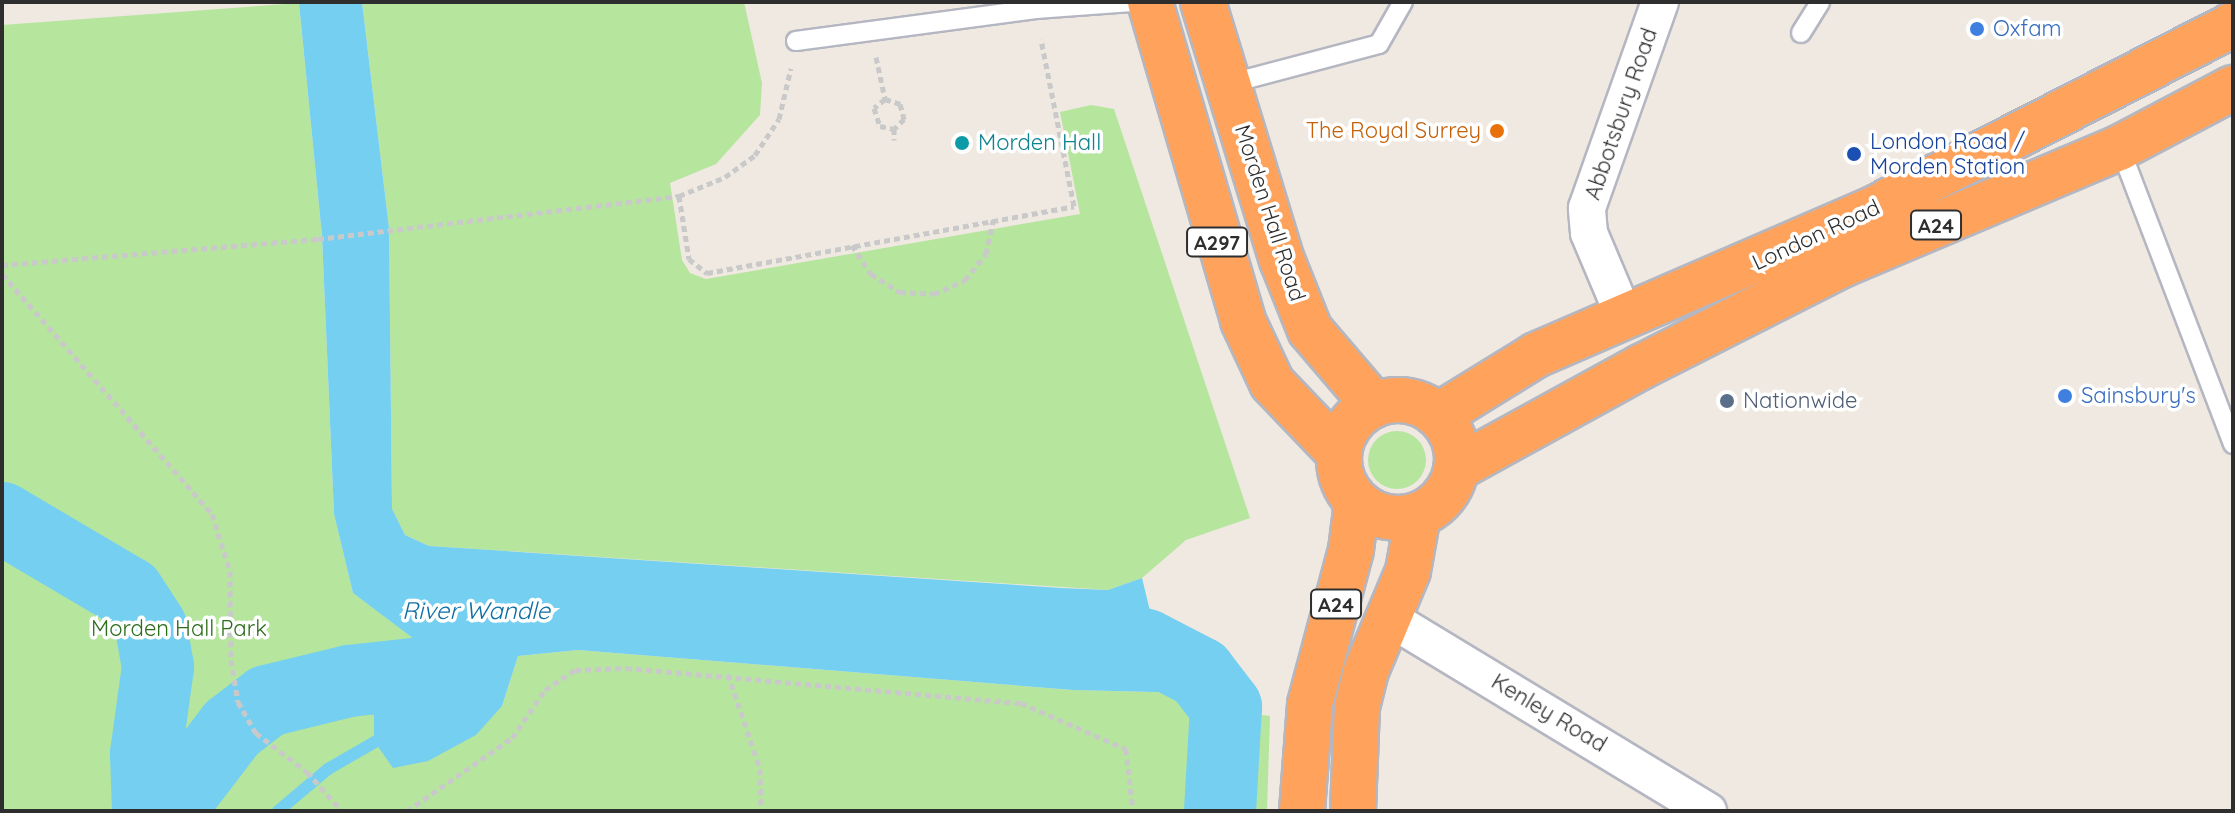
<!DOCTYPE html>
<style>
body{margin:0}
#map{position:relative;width:2235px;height:813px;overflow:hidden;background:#efe9e1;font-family:Quicksand,sans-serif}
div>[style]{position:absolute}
.green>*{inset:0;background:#b6e59e}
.round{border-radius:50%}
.water>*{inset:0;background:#75cff0}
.stream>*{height:12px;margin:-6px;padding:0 6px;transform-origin:6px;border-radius:6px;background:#75cff0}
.river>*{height:72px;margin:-36px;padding:0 36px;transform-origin:36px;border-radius:36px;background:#75cff0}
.path>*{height:5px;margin-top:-2.5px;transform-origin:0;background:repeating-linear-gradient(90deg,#c9c9c9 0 6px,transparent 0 10px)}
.roads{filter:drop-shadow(2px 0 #b4b7c1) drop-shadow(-2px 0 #b4b7c1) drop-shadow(0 2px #b4b7c1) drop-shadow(0 -2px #b4b7c1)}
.lane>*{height:18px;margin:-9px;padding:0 9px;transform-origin:9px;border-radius:9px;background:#fff}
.street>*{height:36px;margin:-18px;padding:0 18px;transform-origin:18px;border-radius:18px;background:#fff}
.highway>*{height:44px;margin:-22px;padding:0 22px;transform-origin:22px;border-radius:22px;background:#ffa35c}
.highway>.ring{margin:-22px;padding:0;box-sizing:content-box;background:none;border:44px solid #ffa35c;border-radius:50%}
.dots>*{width:22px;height:22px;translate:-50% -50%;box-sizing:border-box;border:4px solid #fff;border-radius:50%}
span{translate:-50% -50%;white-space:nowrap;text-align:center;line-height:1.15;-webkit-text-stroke:7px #fff;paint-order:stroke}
.shield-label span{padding:2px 6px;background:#fff;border:2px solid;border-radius:6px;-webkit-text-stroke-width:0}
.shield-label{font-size:20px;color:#2e2e2e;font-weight:700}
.shop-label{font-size:22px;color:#366cbe}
.left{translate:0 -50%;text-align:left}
.street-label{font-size:22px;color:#2e2e2e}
.food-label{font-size:22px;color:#c56008}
.right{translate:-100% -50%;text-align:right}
.transit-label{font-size:22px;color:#164399}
.culture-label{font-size:22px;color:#0d838f}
.service-label{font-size:22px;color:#4e5e75}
.park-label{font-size:22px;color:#2c6e1b}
.water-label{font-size:24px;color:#0d6fa3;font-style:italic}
.frame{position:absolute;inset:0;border:4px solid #2e2e2e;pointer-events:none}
</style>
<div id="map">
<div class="green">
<div style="clip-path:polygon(362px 2px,744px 2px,762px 83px,760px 115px,716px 164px,670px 183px,682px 260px,690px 273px,706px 279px,1080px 214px,1060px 112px,1091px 105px,1114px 109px,1250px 518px,1186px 540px,1142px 578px,1108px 590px,429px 546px,405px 535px,392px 510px,389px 228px)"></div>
<div style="clip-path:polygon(299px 3px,322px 236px,334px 514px,353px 593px,431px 651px,355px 665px,374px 715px,374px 741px,502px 706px,518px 656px,578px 650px,1073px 690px,1195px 693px,1239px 712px,1270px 716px,1267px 811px,2px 811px,2px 25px)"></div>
<div class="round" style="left:1368px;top:431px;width:58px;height:58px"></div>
</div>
<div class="water">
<div style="clip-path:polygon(362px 2px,389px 228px,392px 509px,405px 535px,429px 546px,1062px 588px,1108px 590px,1142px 578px,1158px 644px,1200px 673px,1195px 693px,1073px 690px,578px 650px,518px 656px,502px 706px,476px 735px,428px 761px,393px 768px,374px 741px,374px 715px,358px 708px,349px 681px,355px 665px,430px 651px,353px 593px,334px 514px,322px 236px,299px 3px)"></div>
</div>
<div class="stream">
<div style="left:278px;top:811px;width:65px;rotate:-40deg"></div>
<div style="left:328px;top:769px;width:68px;rotate:-30deg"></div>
</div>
<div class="river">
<div style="left:2px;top:518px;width:147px;rotate:30.6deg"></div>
<div style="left:129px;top:593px;width:40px;rotate:57.1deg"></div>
<div style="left:151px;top:627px;width:41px;rotate:80.1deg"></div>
<div style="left:158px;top:667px;width:88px;rotate:97.9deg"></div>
<div style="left:146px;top:754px;width:57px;rotate:88deg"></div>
<div style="left:1111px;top:635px;width:36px;rotate:16deg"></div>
<div style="left:1146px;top:645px;width:61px;rotate:27.4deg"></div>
<div style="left:1200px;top:673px;width:43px;rotate:52.6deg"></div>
<div style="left:1226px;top:707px;width:104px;rotate:93.3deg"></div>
<div style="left:158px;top:811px;width:31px;rotate:-37deg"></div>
<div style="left:183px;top:792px;width:81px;rotate:-52.6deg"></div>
<div style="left:232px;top:728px;width:44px;rotate:-37.6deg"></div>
<div style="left:267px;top:701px;width:84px;rotate:-13.7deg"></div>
<div style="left:349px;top:681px;width:101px;rotate:-6.3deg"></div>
</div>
<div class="path">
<div style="left:876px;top:57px;width:43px;rotate:77.9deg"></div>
<div style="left:885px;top:99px;width:14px;rotate:141deg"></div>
<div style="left:874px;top:108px;width:19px;rotate:72deg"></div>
<div style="left:880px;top:126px;width:14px;rotate:12deg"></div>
<div style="left:894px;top:129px;width:11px;rotate:90deg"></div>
<div style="left:885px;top:99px;width:16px;rotate:18deg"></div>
<div style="left:900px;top:104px;width:16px;rotate:75deg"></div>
<div style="left:904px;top:119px;width:14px;rotate:135deg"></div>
<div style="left:679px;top:196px;width:64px;rotate:81deg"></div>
<div style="left:689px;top:259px;width:23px;rotate:38deg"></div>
<div style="left:707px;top:273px;width:373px;rotate:-10.3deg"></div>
<div style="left:1074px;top:206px;width:170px;rotate:-101.2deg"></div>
<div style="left:852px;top:245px;width:35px;rotate:57deg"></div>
<div style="left:871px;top:274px;width:34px;rotate:32deg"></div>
<div style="left:900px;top:292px;width:34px;rotate:3deg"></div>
<div style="left:934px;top:294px;width:34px;rotate:-24deg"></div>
<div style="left:965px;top:280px;width:33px;rotate:-51deg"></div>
<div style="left:986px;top:254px;width:35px;rotate:-78deg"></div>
<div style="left:2px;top:265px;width:317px;rotate:-4.7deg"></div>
<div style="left:318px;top:239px;width:364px;rotate:-6.8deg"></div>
<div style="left:679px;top:196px;width:50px;rotate:-22.4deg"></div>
<div style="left:725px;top:177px;width:37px;rotate:-36deg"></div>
<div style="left:755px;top:155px;width:43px;rotate:-56.3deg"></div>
<div style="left:779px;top:119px;width:52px;rotate:-76.8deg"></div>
<div style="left:2px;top:274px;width:319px;rotate:48.8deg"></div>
<div style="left:212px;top:514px;width:60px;rotate:72.5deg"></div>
<div style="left:230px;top:571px;width:89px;rotate:89.4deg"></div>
<div style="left:231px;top:660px;width:43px;rotate:80.5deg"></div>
<div style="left:238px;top:702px;width:36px;rotate:60deg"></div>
<div style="left:256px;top:733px;width:64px;rotate:37.4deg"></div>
<div style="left:307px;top:772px;width:52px;rotate:48.1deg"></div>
<div style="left:728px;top:674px;width:100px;rotate:71.4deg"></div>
<div style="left:760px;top:769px;width:42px;rotate:88.6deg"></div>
<div style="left:407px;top:811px;width:128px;rotate:-34.8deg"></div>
<div style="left:512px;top:738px;width:58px;rotate:-55.5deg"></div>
<div style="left:545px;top:690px;width:36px;rotate:-34deg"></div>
<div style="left:575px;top:670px;width:51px;rotate:-2.2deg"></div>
<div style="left:626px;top:668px;width:397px;rotate:5.1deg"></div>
<div style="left:1021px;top:703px;width:115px;rotate:23.7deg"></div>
<div style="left:1126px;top:749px;width:62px;rotate:83.6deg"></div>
</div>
<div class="roads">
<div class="lane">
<div style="left:1801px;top:33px;width:36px;rotate:-58deg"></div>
<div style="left:796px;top:41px;width:242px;rotate:-7.6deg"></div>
<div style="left:1036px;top:9px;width:96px;rotate:-4.2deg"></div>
<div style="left:1228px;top:84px;width:156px;rotate:-14.8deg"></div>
<div style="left:1379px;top:44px;width:48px;rotate:-60.3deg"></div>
<div style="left:2120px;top:148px;width:317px;rotate:69.1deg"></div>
</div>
<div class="street">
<div style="left:1624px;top:316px;width:90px;rotate:-112.9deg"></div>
<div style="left:1589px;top:233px;width:25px;rotate:-95deg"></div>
<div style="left:1587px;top:208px;width:219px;rotate:-70.5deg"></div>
<div style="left:1389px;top:618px;width:373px;rotate:31.2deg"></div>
</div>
<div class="highway">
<div style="left:1150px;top:2px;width:332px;rotate:73.7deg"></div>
<div style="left:1243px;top:321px;width:68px;rotate:64.9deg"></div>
<div style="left:1272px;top:383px;width:97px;rotate:46.3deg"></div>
<div style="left:1203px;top:2px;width:270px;rotate:73deg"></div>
<div style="left:1282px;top:260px;width:75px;rotate:68.2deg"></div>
<div style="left:1310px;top:330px;width:99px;rotate:49.5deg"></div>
<div class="ring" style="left:1339px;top:400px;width:74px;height:74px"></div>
<div style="left:1439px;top:415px;width:114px;rotate:-31.7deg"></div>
<div style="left:1536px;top:355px;width:367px;rotate:-23.4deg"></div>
<div style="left:1873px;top:209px;width:404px;rotate:-27.1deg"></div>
<div style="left:1457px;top:468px;width:210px;rotate:-28.8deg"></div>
<div style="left:1641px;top:367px;width:225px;rotate:-26.9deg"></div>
<div style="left:1842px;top:265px;width:301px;rotate:-22.9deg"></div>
<div style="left:2119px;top:148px;width:129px;rotate:-27.8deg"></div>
<div style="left:1302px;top:811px;width:107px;rotate:-85.7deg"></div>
<div style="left:1310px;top:704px;width:159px;rotate:-75.1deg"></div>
<div style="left:1351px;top:550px;width:48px;rotate:-82.9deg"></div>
<div style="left:1353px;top:811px;width:104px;rotate:-87.8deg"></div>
<div style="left:1357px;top:707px;width:37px;rotate:-76deg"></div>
<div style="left:1366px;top:671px;width:108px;rotate:-67.2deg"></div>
<div style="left:1408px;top:571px;width:57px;rotate:-79.9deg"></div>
</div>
</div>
<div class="dots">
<div style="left:1977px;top:29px;background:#3f7fe0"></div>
<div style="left:1497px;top:131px;background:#e8710a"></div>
<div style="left:962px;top:143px;background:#0f9aa8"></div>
<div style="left:1854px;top:154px;background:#1a4fb4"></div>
<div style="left:2065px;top:396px;background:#3f7fe0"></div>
<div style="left:1727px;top:401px;background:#5c6f8a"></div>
</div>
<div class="shield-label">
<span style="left:1936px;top:225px">A24</span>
<span style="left:1217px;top:242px">A297</span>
<span style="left:1336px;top:604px">A24</span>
</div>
<div class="shop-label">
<span class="left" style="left:1993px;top:29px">Oxfam</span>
<span class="left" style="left:2081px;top:396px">Sainsbury's</span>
</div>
<div class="street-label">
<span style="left:1621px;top:114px;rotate:-71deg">Abbotsbury Road</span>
<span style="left:1270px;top:213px;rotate:72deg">Morden Hall Road</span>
<span style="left:1816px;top:235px;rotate:-25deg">London Road</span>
<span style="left:1549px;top:713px;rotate:31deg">Kenley Road</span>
</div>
<div class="food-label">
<span class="right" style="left:1481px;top:131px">The Royal Surrey</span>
</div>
<div class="transit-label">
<span class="left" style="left:1870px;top:154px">London Road /<br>Morden Station</span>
</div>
<div class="culture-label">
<span class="left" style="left:978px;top:143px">Morden Hall</span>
</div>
<div class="service-label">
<span class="left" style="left:1743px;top:401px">Nationwide</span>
</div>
<div class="park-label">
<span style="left:179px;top:629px">Morden Hall Park</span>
</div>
<div class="water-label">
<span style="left:476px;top:611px">River Wandle</span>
</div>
<div class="frame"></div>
</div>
